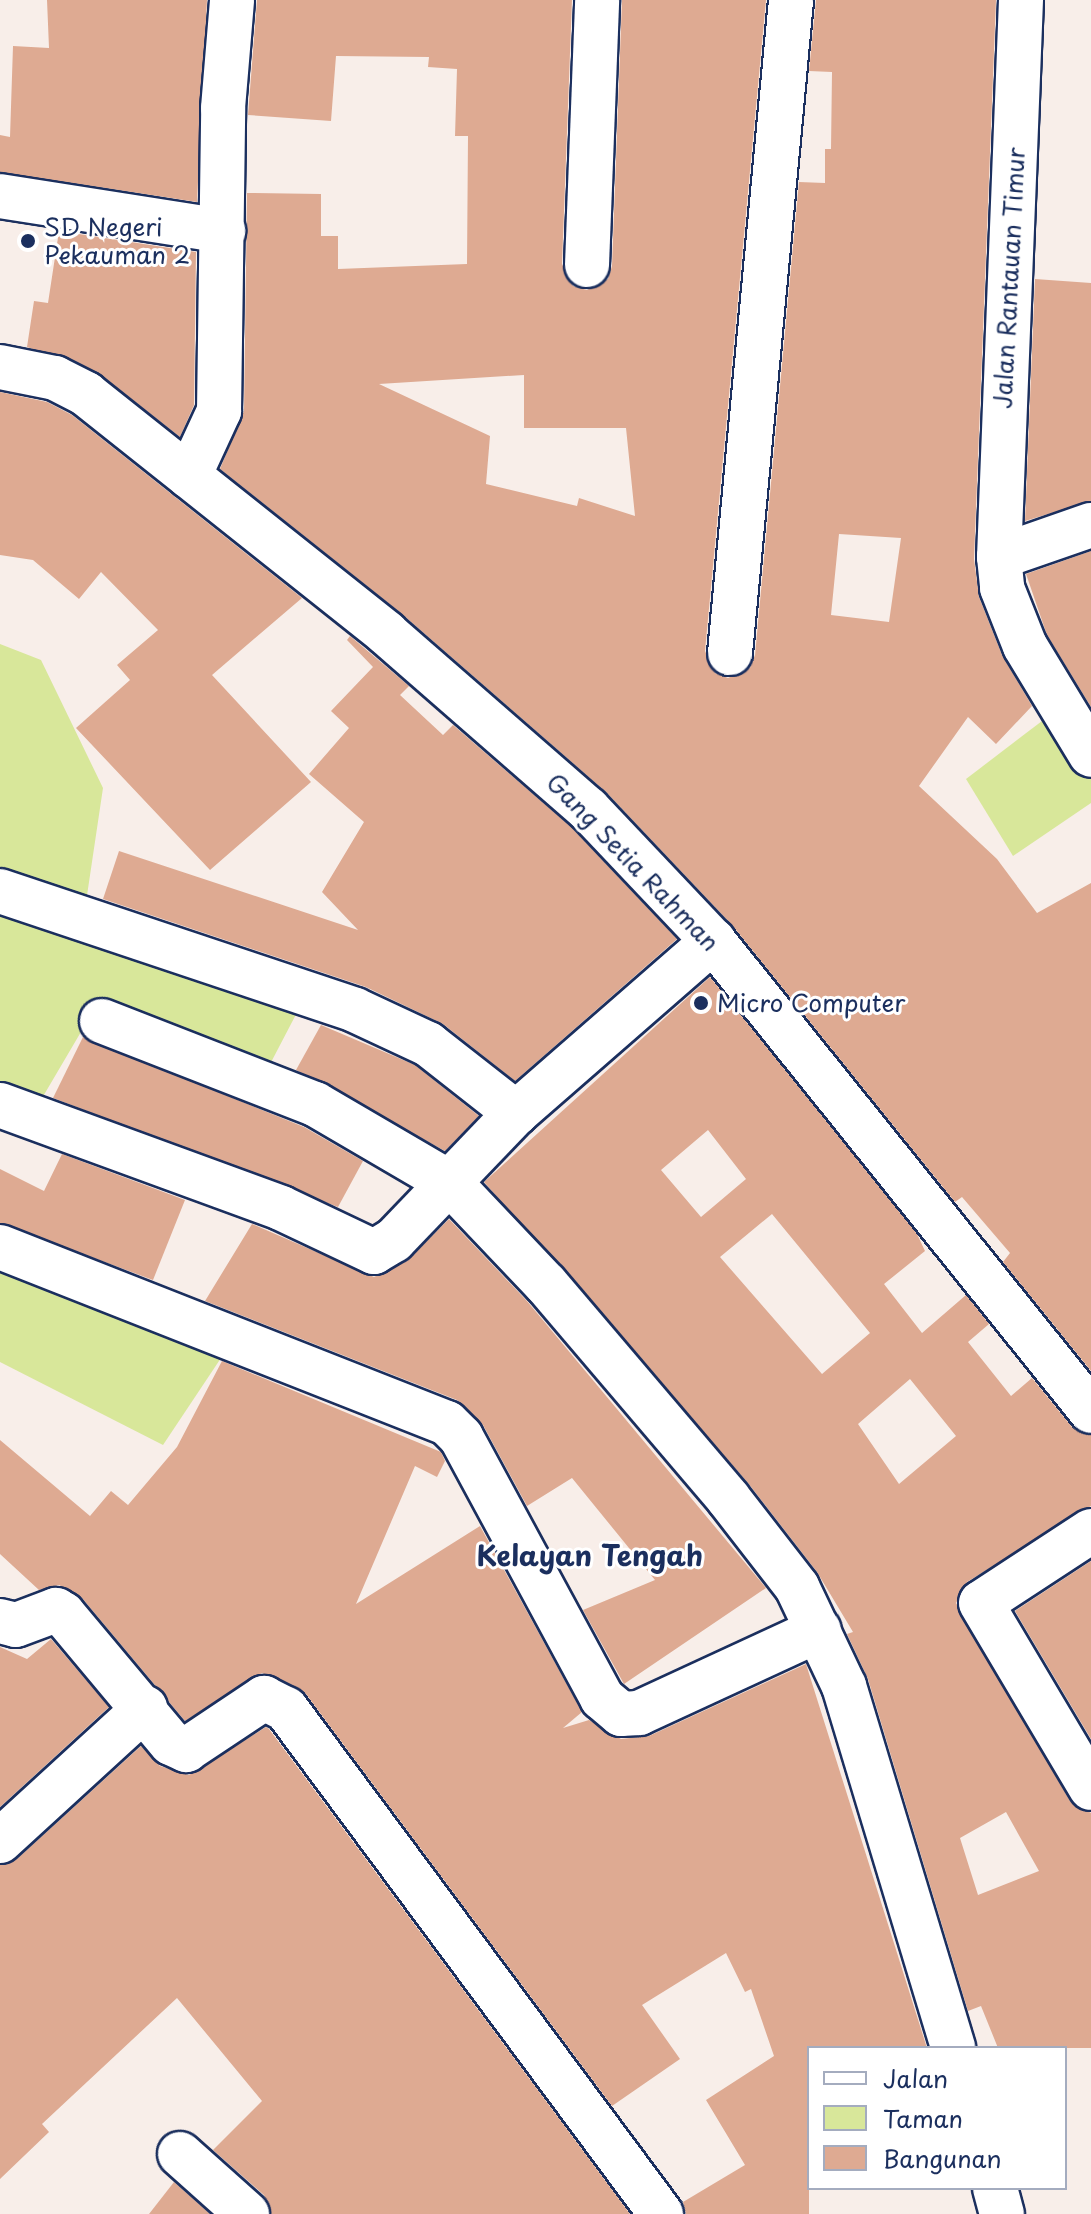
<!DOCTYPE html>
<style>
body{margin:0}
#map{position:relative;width:1091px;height:2214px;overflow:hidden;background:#f8eee9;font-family:"Playpen Sans",sans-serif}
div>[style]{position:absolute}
.green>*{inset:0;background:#d8e79a}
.building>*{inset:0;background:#deaa92}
.roads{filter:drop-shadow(2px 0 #1b2f5e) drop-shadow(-2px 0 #1b2f5e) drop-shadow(0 2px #1b2f5e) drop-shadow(0 -2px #1b2f5e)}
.minor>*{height:44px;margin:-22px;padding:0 22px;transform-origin:22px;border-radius:22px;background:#fff}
.dots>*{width:22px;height:22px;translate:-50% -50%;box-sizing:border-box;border:4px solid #fff;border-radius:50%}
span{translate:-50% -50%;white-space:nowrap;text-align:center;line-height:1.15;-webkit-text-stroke:6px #fff;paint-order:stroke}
.poi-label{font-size:24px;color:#1b2f5e}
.left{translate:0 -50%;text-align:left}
.street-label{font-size:24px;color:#1b2f5e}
.quarter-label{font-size:28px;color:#1b2f5e;font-weight:700}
.legend{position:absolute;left:807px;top:2046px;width:260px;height:144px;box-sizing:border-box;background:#fff;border:2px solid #a4acbf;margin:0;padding:10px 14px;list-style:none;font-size:24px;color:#1b2f5e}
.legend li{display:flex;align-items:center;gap:16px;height:40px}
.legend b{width:40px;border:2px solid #a4acbf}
</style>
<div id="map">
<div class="green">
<div style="clip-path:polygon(0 644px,41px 660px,103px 788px,82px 929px,303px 1001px,267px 1070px,98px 1003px,38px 1105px,0 1106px)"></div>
<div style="clip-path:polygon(1091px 717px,1091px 803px,1013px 856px,966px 779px,1042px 721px)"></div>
<div style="clip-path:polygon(0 1250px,229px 1346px,163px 1445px,0 1362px)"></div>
</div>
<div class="building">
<div style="clip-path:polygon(47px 0,207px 0,197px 202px,0 172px,0 135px,10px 137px,13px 46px,49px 48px)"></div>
<div style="clip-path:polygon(evenodd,257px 0,572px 0,562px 264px,573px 286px,587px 290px,608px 279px,612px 266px,622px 0,766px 0,705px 651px,715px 673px,728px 678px,750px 668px,755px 655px,799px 182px,825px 183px,825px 149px,831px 149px,832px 72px,809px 71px,816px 0,996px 0,974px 559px,979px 597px,1002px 655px,1032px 706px,996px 744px,968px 717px,919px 786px,997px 859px,1037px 913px,1091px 883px,1091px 1371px,1003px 1262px,1010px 1253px,962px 1197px,955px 1202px,732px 925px,606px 792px,402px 614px,220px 469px,244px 411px,247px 193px,321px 194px,321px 236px,338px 236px,338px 269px,467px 264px,468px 136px,455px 136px,457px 69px,428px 67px,429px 57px,336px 56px,331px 121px,248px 115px,257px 0,524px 375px,524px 428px,626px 428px,635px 516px,579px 498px,577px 506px,486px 484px,490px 436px,379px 384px,524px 375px,257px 0,839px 534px,901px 538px,889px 622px,831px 615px,839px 534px)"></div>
<div style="clip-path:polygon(59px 231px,196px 252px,194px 405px,180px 437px,97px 372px,27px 347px,34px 301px,48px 303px)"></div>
<div style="clip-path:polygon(1035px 279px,1091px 283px,1091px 501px,1025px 521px)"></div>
<div style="clip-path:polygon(0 392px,47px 402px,72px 415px,302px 598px,212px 675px,311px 782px,210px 870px,76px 728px,130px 680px,117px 665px,158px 630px,101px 572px,79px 599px,33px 560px,0 555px)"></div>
<div style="clip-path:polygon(1091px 551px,1091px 707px,1047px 635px,1026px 574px)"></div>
<div style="clip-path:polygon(350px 636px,409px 686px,400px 695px,443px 735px,453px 725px,571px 827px,677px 939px,515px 1081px,443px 1024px,366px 987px,103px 899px,119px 851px,358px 930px,322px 892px,364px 822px,309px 774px,349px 728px,331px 711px,373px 667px,347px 640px)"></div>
<div style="clip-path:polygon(evenodd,710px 977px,917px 1234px,925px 1251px,884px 1284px,922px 1333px,966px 1295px,989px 1324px,968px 1342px,1011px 1396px,1032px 1378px,1072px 1427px,1091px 1435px,1091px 1506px,967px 1582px,956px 1603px,1070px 1801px,1091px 1813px,1091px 2048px,998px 2048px,981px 2006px,968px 2011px,868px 1679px,847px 1634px,853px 1632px,817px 1572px,748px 1483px,484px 1182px,710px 977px,708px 1130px,746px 1179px,701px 1217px,661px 1170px,708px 1130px,710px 977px,772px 1214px,870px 1333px,822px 1374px,720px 1257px,772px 1214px,710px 977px,910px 1379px,956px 1436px,899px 1484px,858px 1424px,910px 1379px,710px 977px,1006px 1812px,1039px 1871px,978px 1895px,960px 1838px,1006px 1812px)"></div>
<div style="clip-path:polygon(321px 1025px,415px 1065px,479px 1116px,445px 1151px,296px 1070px)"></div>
<div style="clip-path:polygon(83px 1037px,304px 1127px,363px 1161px,338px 1207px,53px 1098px)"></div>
<div style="clip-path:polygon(62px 1154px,185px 1200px,153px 1280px,0 1223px,0 1169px,44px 1191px)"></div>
<div style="clip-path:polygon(449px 1219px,527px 1301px,766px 1588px,624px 1684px,583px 1610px,655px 1580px,572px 1478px,527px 1506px,483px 1425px,457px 1400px,205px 1301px,252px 1224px,374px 1277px,407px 1261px)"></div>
<div style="clip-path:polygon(222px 1361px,441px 1452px,445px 1461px,437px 1477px,415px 1466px,356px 1604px,480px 1526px,582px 1712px,563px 1728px,589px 1720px,621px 1739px,649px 1736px,806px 1664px,927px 2048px,809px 2048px,809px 2214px,686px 2214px,683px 2202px,745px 2165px,706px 2100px,774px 2056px,751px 1989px,745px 1992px,726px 1953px,642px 2005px,680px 2059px,612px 2106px,306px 1694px,262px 1673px,185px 1721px,82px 1598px,59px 1585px,39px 1590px,0 1554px,0 1440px,90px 1516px,111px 1491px,128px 1505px,177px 1447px)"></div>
<div style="clip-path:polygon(1091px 1561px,1091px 1739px,1015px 1611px)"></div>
<div style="clip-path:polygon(51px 1639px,109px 1707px,0 1807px,0 1647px,27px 1659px)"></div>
<div style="clip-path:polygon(266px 1727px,269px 1729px,630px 2214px,271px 2214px,264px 2195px,213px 2150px,262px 2101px,177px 1998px,42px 2124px,49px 2132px,0 2179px,0 1865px,17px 1859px,141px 1746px,160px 1766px,189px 1775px)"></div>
<div style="clip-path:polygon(174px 2182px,210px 2214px,149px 2214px)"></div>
</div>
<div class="roads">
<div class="minor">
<div style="left:1021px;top:0;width:557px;rotate:92.26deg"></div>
<div style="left:999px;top:557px;width:31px;rotate:84deg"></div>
<div style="left:1002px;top:588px;width:62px;rotate:68.4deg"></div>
<div style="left:1025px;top:646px;width:127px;rotate:58.8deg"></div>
<div style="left:0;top:196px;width:226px;rotate:8.9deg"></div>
<div style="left:587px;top:265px;width:265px;rotate:-87.8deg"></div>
<div style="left:0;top:367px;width:56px;rotate:11.3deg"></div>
<div style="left:55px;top:378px;width:35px;rotate:27deg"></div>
<div style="left:86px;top:394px;width:384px;rotate:38.5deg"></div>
<div style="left:386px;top:633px;width:268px;rotate:41.1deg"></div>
<div style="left:588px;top:809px;width:182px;rotate:46.6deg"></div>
<div style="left:713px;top:941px;width:603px;rotate:51.19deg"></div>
<div style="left:189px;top:476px;width:72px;rotate:-65.2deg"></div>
<div style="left:219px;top:411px;width:303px;rotate:-89.2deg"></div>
<div style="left:223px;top:108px;width:108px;rotate:-85.2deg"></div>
<div style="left:999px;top:557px;width:97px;rotate:-19.2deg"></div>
<div style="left:730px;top:653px;width:656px;rotate:-84.66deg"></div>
<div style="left:0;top:891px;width:374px;rotate:18.5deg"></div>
<div style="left:355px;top:1010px;width:81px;rotate:25deg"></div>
<div style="left:428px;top:1044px;width:112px;rotate:38.1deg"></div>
<div style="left:516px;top:1113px;width:262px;rotate:-41.1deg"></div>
<div style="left:102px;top:1021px;width:229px;rotate:21.3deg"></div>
<div style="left:315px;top:1104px;width:156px;rotate:30.3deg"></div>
<div style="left:450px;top:1183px;width:139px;rotate:46.5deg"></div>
<div style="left:546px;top:1284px;width:281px;rotate:49.6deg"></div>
<div style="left:728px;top:1498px;width:113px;rotate:52.2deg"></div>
<div style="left:797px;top:1587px;width:110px;rotate:64.6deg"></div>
<div style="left:844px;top:1686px;width:378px;rotate:73.2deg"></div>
<div style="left:0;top:1105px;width:299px;rotate:20.1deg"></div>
<div style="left:281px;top:1208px;width:103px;rotate:25.3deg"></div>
<div style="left:374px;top:1252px;width:23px;rotate:-31deg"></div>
<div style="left:394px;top:1240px;width:176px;rotate:-46.2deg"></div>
<div style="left:0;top:1247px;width:480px;rotate:21.5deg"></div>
<div style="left:447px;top:1423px;width:20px;rotate:45deg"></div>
<div style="left:461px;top:1437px;width:297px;rotate:61.6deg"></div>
<div style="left:602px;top:1698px;width:25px;rotate:40deg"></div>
<div style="left:621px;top:1714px;width:18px;rotate:-3deg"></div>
<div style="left:639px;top:1713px;width:198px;rotate:-24.8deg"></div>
<div style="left:1091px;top:1531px;width:131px;rotate:146.8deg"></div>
<div style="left:981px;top:1603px;width:215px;rotate:59.3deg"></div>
<div style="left:0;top:1621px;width:16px;rotate:14deg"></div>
<div style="left:16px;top:1625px;width:43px;rotate:-20.6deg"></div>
<div style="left:56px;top:1610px;width:8px;rotate:30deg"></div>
<div style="left:63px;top:1614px;width:168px;rotate:50.1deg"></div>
<div style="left:171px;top:1743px;width:17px;rotate:25deg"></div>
<div style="left:186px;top:1750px;width:94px;rotate:-33.7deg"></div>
<div style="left:264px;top:1698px;width:25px;rotate:27deg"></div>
<div style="left:286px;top:1709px;width:629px;rotate:53.4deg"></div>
<div style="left:0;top:1841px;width:197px;rotate:-42.5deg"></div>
<div style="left:180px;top:2154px;width:90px;rotate:41.8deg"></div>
<div style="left:995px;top:2188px;width:27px;rotate:75deg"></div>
</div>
</div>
<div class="dots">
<div style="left:28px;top:241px;background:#1b2f5e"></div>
<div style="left:701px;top:1003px;background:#1b2f5e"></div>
</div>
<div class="poi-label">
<span class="left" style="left:44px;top:241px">SD Negeri<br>Pekauman 2</span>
<span class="left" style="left:717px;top:1003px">Micro Computer</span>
</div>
<div class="street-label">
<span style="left:1009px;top:278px;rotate:-87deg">Jalan Rantauan Timur</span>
<span style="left:633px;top:862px;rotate:46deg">Gang Setia Rahman</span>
</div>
<div class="quarter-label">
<span style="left:590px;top:1555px">Kelayan Tengah</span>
</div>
<ul class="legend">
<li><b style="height:10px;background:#fff"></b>Jalan</li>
<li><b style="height:22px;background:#d8e79a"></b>Taman</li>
<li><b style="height:22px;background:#deaa92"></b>Bangunan</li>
</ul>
</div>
